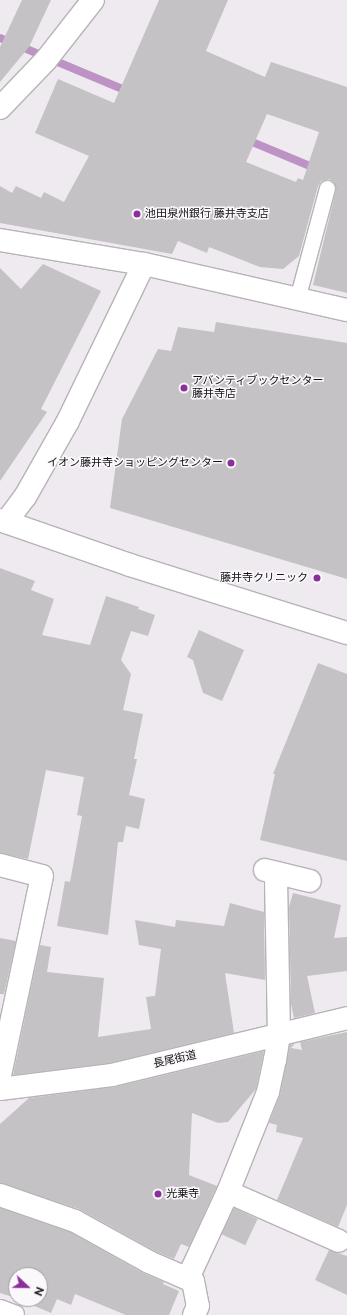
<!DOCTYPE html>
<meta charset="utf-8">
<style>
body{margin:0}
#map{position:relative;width:347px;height:1315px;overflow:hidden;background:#eeeaef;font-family:Raleway,"Noto Sans JP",sans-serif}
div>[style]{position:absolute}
.stream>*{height:8px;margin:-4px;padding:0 4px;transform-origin:4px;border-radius:4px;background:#bc93c4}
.building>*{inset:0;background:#c5c2c6;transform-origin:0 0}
.roads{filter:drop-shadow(1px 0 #b7b3b7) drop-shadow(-1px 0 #b7b3b7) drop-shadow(0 1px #b7b3b7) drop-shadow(0 -1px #b7b3b7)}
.lane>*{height:15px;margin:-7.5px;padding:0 7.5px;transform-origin:7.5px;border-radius:7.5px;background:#fff}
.street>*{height:22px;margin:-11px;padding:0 11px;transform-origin:11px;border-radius:11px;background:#fff}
.secondary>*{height:22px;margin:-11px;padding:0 11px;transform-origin:11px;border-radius:11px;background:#fff}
.dots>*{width:11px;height:11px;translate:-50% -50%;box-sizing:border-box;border:2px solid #fbf8fc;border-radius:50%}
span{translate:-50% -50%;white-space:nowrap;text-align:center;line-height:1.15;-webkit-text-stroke:3px #fbf8fc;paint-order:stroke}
.poi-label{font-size:11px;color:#111011}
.left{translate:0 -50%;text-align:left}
.right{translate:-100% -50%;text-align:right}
.street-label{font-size:11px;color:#111011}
.north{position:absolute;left:8px;top:1267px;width:40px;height:40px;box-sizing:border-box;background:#fbf8fc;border:1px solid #9d9b9e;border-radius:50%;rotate:112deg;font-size:11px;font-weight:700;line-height:16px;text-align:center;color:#111011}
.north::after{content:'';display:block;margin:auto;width:14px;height:18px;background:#8b309b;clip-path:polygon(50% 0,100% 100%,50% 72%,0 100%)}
</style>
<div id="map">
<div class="stream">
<div style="left:0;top:38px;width:141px;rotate:22.6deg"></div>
<div style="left:245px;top:139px;width:78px;rotate:22.6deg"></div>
</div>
<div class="building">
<div style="clip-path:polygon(22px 0,51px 0,29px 47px,0 82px,0 47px)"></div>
<div style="clip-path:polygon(evenodd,159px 0,228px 0,206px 51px,265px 77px,271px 62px,347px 87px,347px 293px,313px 285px,336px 190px,334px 182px,329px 179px,321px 181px,318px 186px,299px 256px,283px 269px,260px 267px,209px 247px,207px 253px,178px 241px,172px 254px,0 223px,0 186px,12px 193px,16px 186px,41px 198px,44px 192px,64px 202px,89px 156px,35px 133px,58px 79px,114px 103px,159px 0,267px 114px,319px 132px,303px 180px,298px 178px,296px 182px,246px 162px,267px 114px)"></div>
<div style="clip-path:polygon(43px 264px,101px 291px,41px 409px,47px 412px,0 481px,0 268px,21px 289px)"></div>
<div style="clip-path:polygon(216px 322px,347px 343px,347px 579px,110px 508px,122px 419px,158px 349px,171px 351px,178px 327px,214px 332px)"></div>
<div style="clip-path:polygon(0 568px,35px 581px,31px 590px,54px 599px,42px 635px,90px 645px,106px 596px,139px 607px,138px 609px,155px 615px,148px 636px,131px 631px,121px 660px,131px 674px,123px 710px,143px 714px,134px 759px,137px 759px,129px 795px,145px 799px,139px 829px,126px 826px,123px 842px,118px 842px,108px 935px,57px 926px,65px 881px,70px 882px,82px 816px,77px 815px,84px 777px,46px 770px,28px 859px,0 853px)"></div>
<div style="clip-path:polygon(199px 630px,244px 650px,222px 701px,203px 693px,193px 660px,187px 657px)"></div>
<div style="clip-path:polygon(318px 663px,347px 674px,347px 861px,260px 840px,275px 774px,273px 774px)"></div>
<div style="clip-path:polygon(293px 893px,341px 905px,334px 938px,347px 937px,347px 971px,307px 976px,315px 1013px,294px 1018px,291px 1004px,289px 907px)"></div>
<div style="clip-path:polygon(230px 903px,264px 912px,265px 980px,225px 973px,234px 1033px,110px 1063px,13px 1075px,40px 945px,51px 947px,47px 972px,104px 978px,98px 1037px,151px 1029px,146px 997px,155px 996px,161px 949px,139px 945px,135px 920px,175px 927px,176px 920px,224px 926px)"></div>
<div style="clip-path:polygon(0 938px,16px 941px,4px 994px,0 994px)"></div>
<div style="clip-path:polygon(347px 1032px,347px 1205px,338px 1227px,277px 1200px,303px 1138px,276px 1132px,277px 1125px,269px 1123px,280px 1095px,290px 1045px,295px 1043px,291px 1048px,302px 1050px,300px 1042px)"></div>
<div style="clip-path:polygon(264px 1051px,256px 1089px,228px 1122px,218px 1123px,192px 1113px,189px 1175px,217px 1186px,189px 1247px,181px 1244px,174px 1259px,155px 1251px,79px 1209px,0 1183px,0 1124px,29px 1098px,115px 1087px)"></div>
<div style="clip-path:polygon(0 1208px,70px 1232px,143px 1273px,164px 1282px,163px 1284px,179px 1291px,169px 1315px,126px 1315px,75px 1294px,71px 1305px,57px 1299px,51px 1313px,18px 1299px,40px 1299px,40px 1275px,16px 1275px,16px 1298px,0 1293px)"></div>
<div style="left:234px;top:1208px;width:26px;height:29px;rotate:25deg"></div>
<div style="clip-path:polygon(329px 1250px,347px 1256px,347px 1295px,315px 1280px)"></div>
</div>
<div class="roads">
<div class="lane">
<div style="left:297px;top:299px;width:115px;rotate:-74.9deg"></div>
<div style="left:0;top:1307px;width:17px;rotate:21deg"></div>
</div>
<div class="street">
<div style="left:0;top:108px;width:66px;rotate:-46.2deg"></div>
<div style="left:46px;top:60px;width:76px;rotate:-51.9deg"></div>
<div style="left:0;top:240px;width:146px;rotate:9.5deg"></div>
<div style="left:144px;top:264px;width:208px;rotate:12.8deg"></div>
<div style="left:6px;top:522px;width:31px;rotate:-53deg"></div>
<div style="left:25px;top:497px;width:87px;rotate:-60.5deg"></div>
<div style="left:68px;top:421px;width:174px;rotate:-64.2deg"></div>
<div style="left:0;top:865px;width:43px;rotate:14.7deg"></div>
<div style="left:42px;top:876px;width:203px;rotate:101.9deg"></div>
<div style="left:265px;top:870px;width:46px;rotate:13.7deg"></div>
<div style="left:0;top:1089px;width:113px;rotate:-7.1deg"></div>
<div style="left:112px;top:1075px;width:242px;rotate:-13.6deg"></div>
<div style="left:228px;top:1192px;width:121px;rotate:23.8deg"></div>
<div style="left:0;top:1195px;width:79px;rotate:19.1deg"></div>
<div style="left:75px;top:1221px;width:85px;rotate:29deg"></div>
<div style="left:149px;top:1262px;width:48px;rotate:23.4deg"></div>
<div style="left:193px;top:1281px;width:25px;rotate:79deg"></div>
<div style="left:198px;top:1306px;width:10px;rotate:114deg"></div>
<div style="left:188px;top:1278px;width:95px;rotate:-65.1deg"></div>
<div style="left:228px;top:1192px;width:108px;rotate:-68.2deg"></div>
<div style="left:268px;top:1092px;width:33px;rotate:-78deg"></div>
<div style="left:275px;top:1060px;width:25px;rotate:-81deg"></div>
<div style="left:279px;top:1035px;width:162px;rotate:-91.1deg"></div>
</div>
<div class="secondary">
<div style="left:0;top:520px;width:138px;rotate:19.1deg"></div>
<div style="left:130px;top:565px;width:227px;rotate:17.4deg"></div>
</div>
</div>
<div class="dots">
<div style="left:137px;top:214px;background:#8b309b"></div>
<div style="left:184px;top:388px;background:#8b309b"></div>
<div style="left:231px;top:463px;background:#8b309b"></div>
<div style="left:317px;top:578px;background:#8b309b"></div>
<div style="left:158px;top:1194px;background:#8b309b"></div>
</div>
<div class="poi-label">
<span class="left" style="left:145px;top:214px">池田泉州銀行 藤井寺支店</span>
<span class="left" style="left:192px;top:388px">アバンティブックセンター<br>藤井寺店</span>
<span class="right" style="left:223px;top:463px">イオン藤井寺ショッピングセンター</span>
<span class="right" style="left:308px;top:578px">藤井寺クリニック</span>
<span class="left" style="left:166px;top:1194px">光乗寺</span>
</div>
<div class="street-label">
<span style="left:175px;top:1060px;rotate:-13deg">長尾街道</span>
</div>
<div class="north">N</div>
</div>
